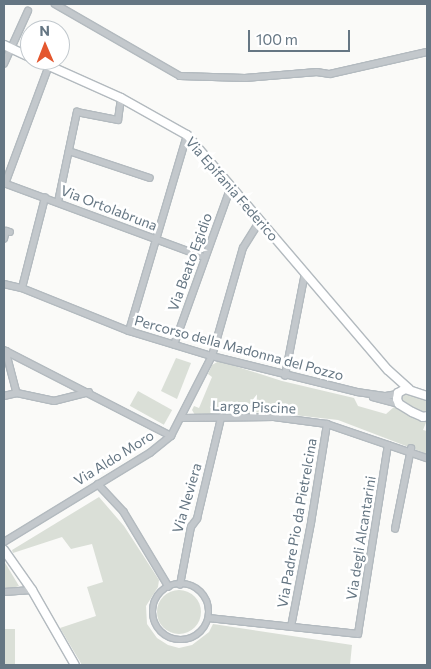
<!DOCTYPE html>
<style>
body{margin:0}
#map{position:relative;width:431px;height:669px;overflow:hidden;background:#fafaf8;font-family:Commissioner,sans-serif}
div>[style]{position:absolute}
.green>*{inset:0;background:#dadfd7;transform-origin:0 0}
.round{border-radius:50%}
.roads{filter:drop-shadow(1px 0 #b3babf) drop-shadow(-1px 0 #b3babf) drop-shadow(0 1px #b3babf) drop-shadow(0 -1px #b3babf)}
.street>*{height:5.5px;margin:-2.75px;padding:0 2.75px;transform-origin:2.75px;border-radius:2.75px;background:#c3c8cc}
.street>.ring{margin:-2.75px;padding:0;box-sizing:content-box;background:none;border:5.5px solid #c3c8cc;border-radius:50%}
.secondary>*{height:8px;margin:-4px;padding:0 4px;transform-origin:4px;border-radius:4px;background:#fff}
span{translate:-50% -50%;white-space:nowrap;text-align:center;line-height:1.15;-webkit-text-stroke:5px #fff;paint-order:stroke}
.street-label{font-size:14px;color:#657683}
.frame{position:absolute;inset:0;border:5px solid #657683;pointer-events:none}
.north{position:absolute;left:20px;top:20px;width:50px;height:50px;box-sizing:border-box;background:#fff;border:1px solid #c1c8cd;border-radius:50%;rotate:359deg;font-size:14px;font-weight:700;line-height:20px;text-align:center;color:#657683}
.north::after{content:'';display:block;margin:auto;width:18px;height:22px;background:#e4572e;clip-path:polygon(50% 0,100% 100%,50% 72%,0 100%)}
.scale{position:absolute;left:248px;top:30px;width:102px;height:22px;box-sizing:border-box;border:2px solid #657683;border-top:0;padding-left:6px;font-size:15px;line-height:18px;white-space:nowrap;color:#657683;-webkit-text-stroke:4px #fff;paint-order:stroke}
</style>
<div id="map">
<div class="green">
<div style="clip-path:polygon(176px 358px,191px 363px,177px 399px,161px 391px)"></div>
<div style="clip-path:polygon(219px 361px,282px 381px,354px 398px,358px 406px,386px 414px,394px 407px,416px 419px,427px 420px,423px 430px,427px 431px,427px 454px,338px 420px,267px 412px,195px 415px,192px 410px,194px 406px,199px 408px,212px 377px,208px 374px,212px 365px)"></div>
<div style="left:138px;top:391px;width:39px;height:17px;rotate:29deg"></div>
<div style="clip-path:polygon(406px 392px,427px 400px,427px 412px,420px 413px,402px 401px,401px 396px)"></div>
<div style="clip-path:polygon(99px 497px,124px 526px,159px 580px,158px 587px,146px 606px,147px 624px,157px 638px,168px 645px,179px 648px,192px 645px,209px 632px,213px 624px,352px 645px,350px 665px,82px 665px,60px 628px,96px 616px,87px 587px,103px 582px,92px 544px,71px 549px,62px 537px,13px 553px,12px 550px)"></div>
<div style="clip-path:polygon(4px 561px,19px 586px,16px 587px,4px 588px)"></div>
<div class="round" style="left:157px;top:590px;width:44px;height:44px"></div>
<div style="left:4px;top:629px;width:11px;height:36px"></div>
</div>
<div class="roads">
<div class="street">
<div style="left:55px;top:4px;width:144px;rotate:29.9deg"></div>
<div style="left:180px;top:76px;width:65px;rotate:1.8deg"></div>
<div style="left:245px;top:78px;width:72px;rotate:-4.8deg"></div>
<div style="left:317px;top:72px;width:13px;rotate:9deg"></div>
<div style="left:330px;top:74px;width:99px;rotate:-12.8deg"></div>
<div style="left:4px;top:64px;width:58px;rotate:-65.6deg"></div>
<div style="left:69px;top:151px;width:85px;rotate:18.4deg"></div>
<div style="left:4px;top:183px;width:213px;rotate:20.3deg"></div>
<div style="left:5px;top:184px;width:126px;rotate:-69.6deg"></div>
<div style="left:58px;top:202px;width:92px;rotate:-78.1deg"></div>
<div style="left:77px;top:112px;width:42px;rotate:11deg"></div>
<div style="left:118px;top:120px;width:22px;rotate:-82deg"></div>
<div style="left:4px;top:239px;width:8px;rotate:-76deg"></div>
<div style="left:6px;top:231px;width:4px;rotate:14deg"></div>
<div style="left:4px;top:284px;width:18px;rotate:13deg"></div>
<div style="left:22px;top:288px;width:115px;rotate:21.9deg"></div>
<div style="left:129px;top:331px;width:87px;rotate:16.8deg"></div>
<div style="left:212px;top:356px;width:149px;rotate:13.9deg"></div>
<div style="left:357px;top:392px;width:29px;rotate:8deg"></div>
<div style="left:386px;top:396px;width:11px;rotate:-10deg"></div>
<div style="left:22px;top:288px;width:93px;rotate:-75.7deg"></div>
<div style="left:129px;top:331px;width:204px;rotate:-73.5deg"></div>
<div style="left:174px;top:345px;width:168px;rotate:-70.2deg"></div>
<div style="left:4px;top:350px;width:188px;rotate:27.2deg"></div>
<div style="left:4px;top:351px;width:2px"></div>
<div style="left:6px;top:351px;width:43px;rotate:75.3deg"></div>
<div style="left:285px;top:376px;width:105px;rotate:-79deg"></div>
<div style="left:4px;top:396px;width:13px;rotate:-13deg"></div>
<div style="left:17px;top:393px;width:38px;rotate:12deg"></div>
<div style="left:54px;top:401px;width:36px;rotate:-14deg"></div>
<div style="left:373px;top:397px;width:27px;rotate:15deg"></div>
<div style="left:182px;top:418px;width:92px;rotate:-0.6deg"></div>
<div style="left:274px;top:417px;width:53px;rotate:7.5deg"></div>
<div style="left:327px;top:424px;width:106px;rotate:18.8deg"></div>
<div style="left:98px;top:484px;width:38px;rotate:47deg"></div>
<div style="left:124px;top:512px;width:87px;rotate:59deg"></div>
<div style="left:395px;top:529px;width:82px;rotate:-78.7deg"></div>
<div style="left:4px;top:542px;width:171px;rotate:-31.4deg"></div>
<div style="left:150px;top:453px;width:27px;rotate:-39deg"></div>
<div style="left:171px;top:436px;width:90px;rotate:-62.9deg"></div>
<div style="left:212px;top:356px;width:112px;rotate:-74deg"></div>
<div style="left:243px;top:248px;width:32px;rotate:-58deg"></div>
<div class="ring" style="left:153px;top:584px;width:50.5px;height:50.5px"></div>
<div style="left:180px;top:585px;width:59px;rotate:-79.3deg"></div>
<div style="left:191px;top:527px;width:10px;rotate:-53deg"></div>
<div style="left:197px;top:519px;width:104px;rotate:-76.6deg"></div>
<div style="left:4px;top:592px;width:28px;rotate:-4deg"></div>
<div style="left:209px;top:618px;width:150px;rotate:6.1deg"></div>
<div style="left:358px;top:634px;width:191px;rotate:-81deg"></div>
<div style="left:291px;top:627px;width:106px;rotate:-79.1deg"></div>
<div style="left:311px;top:523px;width:100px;rotate:-80.8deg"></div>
</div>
<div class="secondary">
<div style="left:4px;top:45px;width:29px;rotate:25deg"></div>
<div style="left:36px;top:60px;width:93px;rotate:24.1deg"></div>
<div style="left:121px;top:98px;width:76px;rotate:29.3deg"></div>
<div style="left:187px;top:135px;width:309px;rotate:49.5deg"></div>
<div style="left:388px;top:370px;width:28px;rotate:42deg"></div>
<div style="left:427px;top:396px;width:23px;rotate:-162deg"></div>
<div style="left:405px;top:389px;width:8px;rotate:150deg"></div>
<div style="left:398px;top:393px;width:6px;rotate:99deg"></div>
<div style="left:397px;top:399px;width:5px;rotate:68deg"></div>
<div style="left:399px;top:404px;width:15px;rotate:32deg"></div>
<div style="left:412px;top:412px;width:12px;rotate:24deg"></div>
<div style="left:423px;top:417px;width:4px;rotate:-14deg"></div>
<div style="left:4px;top:550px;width:49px;rotate:55deg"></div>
<div style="left:32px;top:590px;width:86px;rotate:60.2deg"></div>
</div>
</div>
<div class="street-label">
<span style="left:232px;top:189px;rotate:49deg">Via Epifania Federico</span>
<span style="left:109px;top:208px;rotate:21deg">Via Ortolabruna</span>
<span style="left:190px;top:262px;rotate:-70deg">Via Beato Egidio</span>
<span style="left:239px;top:348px;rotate:15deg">Percorso della Madonna del Pozzo</span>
<span style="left:254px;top:407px;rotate:2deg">Largo Piscine</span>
<span style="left:114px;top:458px;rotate:-32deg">Via Aldo Moro</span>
<span style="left:187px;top:498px;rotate:-74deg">Via Neviera</span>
<span style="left:297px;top:523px;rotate:-80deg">Via Padre Pio da Pietrelcina</span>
<span style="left:361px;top:538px;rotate:-81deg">Via degli Alcantarini</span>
</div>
<div class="frame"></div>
<div class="north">N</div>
<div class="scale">100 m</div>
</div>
